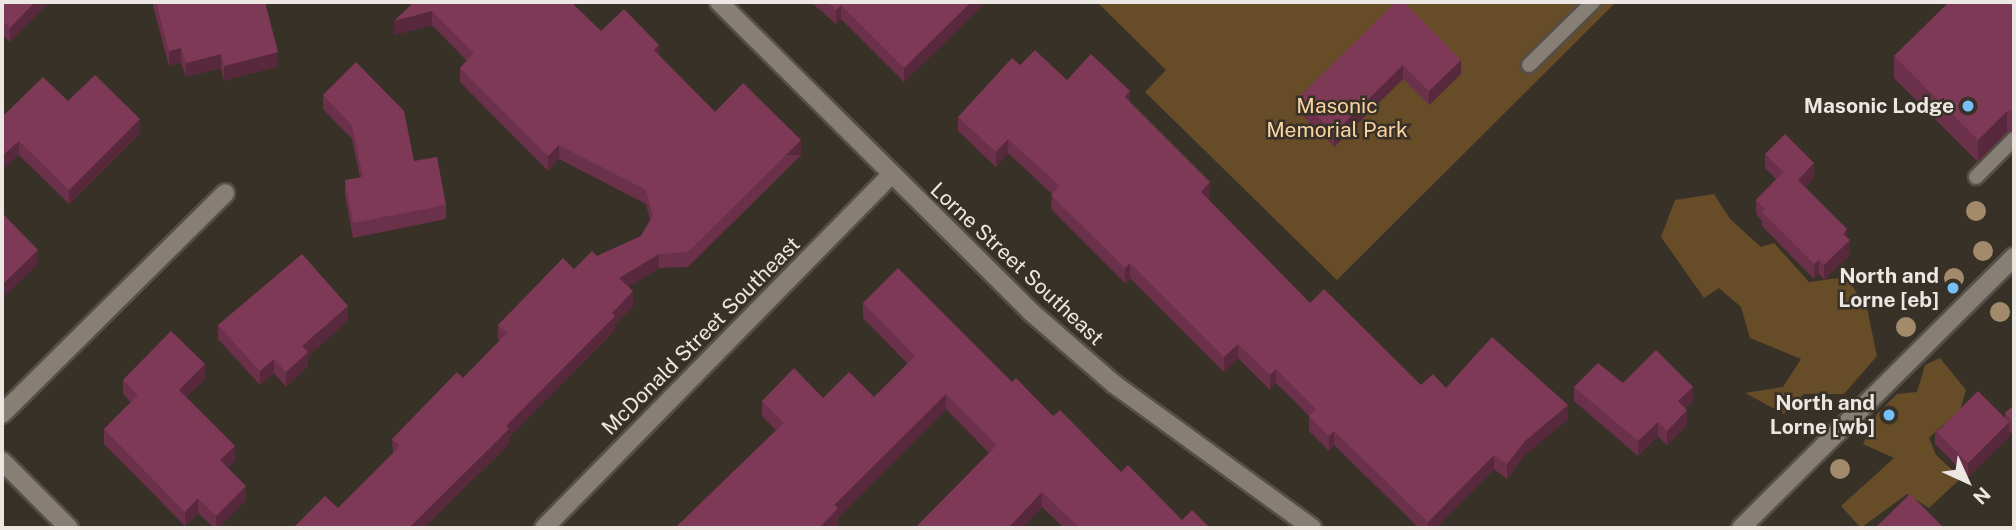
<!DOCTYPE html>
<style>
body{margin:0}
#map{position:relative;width:2016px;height:530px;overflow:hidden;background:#383128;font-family:"Public Sans",sans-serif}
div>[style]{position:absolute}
.green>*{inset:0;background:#674c28}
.roads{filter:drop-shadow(2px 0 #544f47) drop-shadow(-2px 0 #544f47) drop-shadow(0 2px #544f47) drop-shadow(0 -2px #544f47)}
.service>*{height:14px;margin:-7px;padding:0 7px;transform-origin:7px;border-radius:7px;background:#877f75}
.minor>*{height:18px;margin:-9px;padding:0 9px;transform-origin:9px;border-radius:9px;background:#877f75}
.tertiary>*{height:18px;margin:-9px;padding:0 9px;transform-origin:9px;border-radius:9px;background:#877f75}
.trees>*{width:20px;height:20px;margin:-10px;border-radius:50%;background:#a38a6b}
.wall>*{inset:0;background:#6c314a}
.shaded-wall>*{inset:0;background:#58283c;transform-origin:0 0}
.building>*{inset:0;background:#7e3956;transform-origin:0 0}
.dots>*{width:19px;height:19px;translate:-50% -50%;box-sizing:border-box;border:4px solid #383128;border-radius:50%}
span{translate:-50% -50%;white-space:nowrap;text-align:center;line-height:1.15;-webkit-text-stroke:5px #383128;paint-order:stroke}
.park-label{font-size:21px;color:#fbd3a1}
.poi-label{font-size:21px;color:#ece7e2;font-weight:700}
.right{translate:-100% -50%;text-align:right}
.street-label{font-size:21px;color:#ece7e2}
.frame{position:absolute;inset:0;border:4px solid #ece7e2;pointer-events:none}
.north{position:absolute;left:1932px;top:446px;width:70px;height:70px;-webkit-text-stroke:5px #383128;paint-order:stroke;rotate:135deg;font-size:19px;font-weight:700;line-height:28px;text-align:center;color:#ece7e2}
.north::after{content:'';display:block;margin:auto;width:24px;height:32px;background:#ece7e2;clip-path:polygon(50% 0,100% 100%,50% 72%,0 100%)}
</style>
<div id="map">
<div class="green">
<div style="clip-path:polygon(1097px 2px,1616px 2px,1337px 280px,1145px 92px,1166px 70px)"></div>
<div style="clip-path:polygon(1714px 194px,1730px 219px,1761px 247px,1774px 243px,1809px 282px,1846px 277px,1867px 308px,1877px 356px,1844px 394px,1804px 394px,1784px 414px,1745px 393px,1783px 387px,1801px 359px,1750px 338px,1741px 307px,1719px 288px,1704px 298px,1661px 237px,1675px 200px)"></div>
<div style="clip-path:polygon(1940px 358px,1966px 390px,1960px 410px,1929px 438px,1936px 455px,1961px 478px,1929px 508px,1907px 494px,1861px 528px,1841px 506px,1894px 458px,1863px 444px,1877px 414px,1897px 394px,1917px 392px,1925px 365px)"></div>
</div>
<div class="roads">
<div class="service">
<div style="left:1529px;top:65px;width:90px;rotate:-44.5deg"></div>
<div style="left:1976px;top:177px;width:54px;rotate:-45deg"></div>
</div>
<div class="minor">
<div style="left:719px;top:2px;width:438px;rotate:44.8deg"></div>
<div style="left:1030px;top:311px;width:111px;rotate:41deg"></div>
<div style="left:1114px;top:384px;width:245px;rotate:36deg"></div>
<div style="left:2px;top:414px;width:314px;rotate:-44.7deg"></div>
<div style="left:544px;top:528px;width:494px;rotate:-45.5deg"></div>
</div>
<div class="tertiary">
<div style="left:2px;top:461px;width:95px;rotate:45deg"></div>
<div style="left:1741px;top:528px;width:385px;rotate:-44.8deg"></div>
</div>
</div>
<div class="trees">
<div style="left:1976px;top:211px"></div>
<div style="left:1983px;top:251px"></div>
<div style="left:1954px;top:278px"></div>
<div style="left:2000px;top:312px"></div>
<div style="left:1906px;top:327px"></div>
<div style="left:1840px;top:469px"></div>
</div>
<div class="wall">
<div style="clip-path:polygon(2px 2px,49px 2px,10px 42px,3px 35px,2px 36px)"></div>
<div style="clip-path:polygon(152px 2px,265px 2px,278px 66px,224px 81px,221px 68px,186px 77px,181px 62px,169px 66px)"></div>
<div style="clip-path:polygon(414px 2px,601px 31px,659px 56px,715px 112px,801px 155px,688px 267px,659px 268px,628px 287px,633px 306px,615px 324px,615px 330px,509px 437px,509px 444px,424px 528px,293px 528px,338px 508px,393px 454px,392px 439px,463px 378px,500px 340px,498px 339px,498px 325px,574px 269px,597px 256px,641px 236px,650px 220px,646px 204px,559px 159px,548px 171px,460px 82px,460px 68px,467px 61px,432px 25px,394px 35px)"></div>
<div style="clip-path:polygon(811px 2px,986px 2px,904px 82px,841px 19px,836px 24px)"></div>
<div style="clip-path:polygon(1396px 2px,1461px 74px,1429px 105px,1403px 79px,1334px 147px,1299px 112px,1299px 97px)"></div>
<div style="clip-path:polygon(2014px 2px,2014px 131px,2007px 132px,1978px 162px,1894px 78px,1894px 56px)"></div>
<div style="clip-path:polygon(1020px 65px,1067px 80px,1130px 103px,1210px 196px,1208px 199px,1310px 303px,1421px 385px,1446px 388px,1568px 419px,1525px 455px,1507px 479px,1494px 469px,1436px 528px,1419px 528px,1334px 445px,1329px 451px,1309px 431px,1309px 416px,1276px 383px,1270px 390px,1238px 358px,1224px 372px,1130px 278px,1125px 283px,1051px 209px,1052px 194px,1008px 153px,996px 167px,958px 131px,958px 117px)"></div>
<div style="clip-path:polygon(323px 95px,414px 161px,446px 205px,446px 219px,353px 238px,345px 195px,345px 180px,360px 178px,352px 139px,323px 109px)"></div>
<div style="clip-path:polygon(68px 101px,140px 133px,69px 204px,19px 155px,2px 117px)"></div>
<div style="clip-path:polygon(1765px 154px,1814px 178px,1805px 187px,1847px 238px,1850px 255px,1824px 280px,1819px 274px,1814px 279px,1762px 226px,1762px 221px,1756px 214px,1756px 200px,1776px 179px,1765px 168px)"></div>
<div style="clip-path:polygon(863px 303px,1012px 382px,1121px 472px,1182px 520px,1210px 528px,1064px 528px,1042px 507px,1022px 528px,917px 528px,917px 526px,989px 453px,946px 409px,838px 518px,838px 524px,833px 528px,675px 528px,776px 430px,762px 416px,762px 401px,823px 398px,874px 397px,908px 364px,863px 318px)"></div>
<div style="clip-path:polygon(348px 320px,308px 356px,308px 366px,286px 387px,274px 373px,260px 385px,218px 339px,218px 325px)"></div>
<div style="clip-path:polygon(205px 379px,186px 397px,235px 460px,227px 468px,246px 500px,218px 528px,214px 528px,198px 513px,185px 526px,104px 444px,104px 429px,131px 402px,123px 394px,123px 380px)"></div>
<div style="clip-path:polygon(1623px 383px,1693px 401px,1686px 408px,1687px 425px,1667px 445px,1658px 436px,1638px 456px,1574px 401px,1574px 387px)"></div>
<div style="clip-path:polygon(2014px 405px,2014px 436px,2009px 431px,2009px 437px,1968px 477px,1935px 444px,1935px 430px,2005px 418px,2005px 413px)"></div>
</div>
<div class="shaded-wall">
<div style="clip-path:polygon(35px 2px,49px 2px,10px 42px,10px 28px)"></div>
<div style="clip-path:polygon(971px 2px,986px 2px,904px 82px,904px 68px)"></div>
<div style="clip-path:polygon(841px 5px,841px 19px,836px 24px,836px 10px)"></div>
<div style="clip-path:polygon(432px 11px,432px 25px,394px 35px,394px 21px)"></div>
<div style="clip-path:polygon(659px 45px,659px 59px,654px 50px)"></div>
<div style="clip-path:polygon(181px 48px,181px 62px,169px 66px,169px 51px)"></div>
<div style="clip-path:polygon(278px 52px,278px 66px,224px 81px,224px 66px)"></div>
<div style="clip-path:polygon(221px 54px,221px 68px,186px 77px,186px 63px)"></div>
<div style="clip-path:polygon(1461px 60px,1461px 74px,1429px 105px,1429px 91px)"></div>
<div style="clip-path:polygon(1403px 65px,1403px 79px,1334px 147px,1334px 133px)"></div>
<div style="clip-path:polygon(1130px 91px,1130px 106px,1125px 97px)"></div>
<div style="clip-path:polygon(2007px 111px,2007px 132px,1978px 162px,1978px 140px)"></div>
<div style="clip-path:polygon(140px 119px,140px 133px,69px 204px,69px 190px)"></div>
<div style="clip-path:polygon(1008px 139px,1008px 153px,996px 167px,996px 152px)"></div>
<div style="left:801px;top:140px;width:15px;height:159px;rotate:90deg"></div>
<div style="clip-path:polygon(19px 141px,19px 155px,2px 170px,2px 156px)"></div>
<div style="clip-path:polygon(559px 145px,559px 159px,548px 171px,548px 156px)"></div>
<div style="clip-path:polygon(1814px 163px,1814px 178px,1798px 195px,1798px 180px)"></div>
<div style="clip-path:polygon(1210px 182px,1210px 196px,1201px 206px,1201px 192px)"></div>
<div style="clip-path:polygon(1847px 229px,1847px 243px,1850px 240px,1850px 255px,1824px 280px,1824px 265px,1843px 234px)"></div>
<div style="clip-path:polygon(38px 250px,38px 264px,2px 299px,2px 285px)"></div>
<div style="clip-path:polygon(659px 254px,659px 268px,619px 293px,619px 278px)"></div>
<div style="clip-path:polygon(1819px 260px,1819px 274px,1814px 279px,1814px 264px)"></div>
<div style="clip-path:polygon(1130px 263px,1130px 278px,1125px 283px,1125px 268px)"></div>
<div style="clip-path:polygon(633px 291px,633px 306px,615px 324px,615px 330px,509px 437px,509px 444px,424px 528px,409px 528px)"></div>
<div style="clip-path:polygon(348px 306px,348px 320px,308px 356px,308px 366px,286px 387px,286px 372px,302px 346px)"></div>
<div style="clip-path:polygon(1238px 344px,1238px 358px,1224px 372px,1224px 357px)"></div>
<div style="clip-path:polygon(274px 359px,274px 373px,260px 385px,260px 371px)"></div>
<div style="clip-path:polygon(205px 364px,205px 379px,179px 404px,179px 390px)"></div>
<div style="clip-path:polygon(1276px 369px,1276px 383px,1270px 390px,1270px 375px)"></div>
<div style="clip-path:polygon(1693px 387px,1693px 401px,1678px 415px,1678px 401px)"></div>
<div style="clip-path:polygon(946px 394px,946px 409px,838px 518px,838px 524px,833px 528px,819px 528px,834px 505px)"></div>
<div style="clip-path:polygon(1568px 405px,1568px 419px,1525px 455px,1507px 479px,1507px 464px,1525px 441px)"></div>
<div style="clip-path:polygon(1687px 410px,1687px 425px,1667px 445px,1667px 431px)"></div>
<div style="clip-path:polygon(1658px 422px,1658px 436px,1638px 456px,1638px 441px)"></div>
<div style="clip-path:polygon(2009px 422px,2009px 437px,1968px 477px,1968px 463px)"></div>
<div style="clip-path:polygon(1334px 431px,1334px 445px,1329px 451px,1329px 436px)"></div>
<div style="clip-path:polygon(235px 446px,235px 460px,220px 475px,220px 460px)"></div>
<div style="clip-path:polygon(1494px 455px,1494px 469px,1436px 528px,1428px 528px,1428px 522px)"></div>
<div style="clip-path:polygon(246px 486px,246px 500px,218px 528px,216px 528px,216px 516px)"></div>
<div style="clip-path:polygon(1042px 492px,1042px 507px,1022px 528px,1008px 528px)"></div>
<div style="clip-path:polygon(198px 498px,198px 513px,185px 526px,185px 512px)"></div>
</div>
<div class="building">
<div style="clip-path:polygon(2px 2px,35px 2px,10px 28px,3px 21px,2px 22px)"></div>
<div style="clip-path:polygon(156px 2px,265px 2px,278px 52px,224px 66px,221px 54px,186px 63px,181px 48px,169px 51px)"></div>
<div style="clip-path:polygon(414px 2px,571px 2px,601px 31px,624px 9px,659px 45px,654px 50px,715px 112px,743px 83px,801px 140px,688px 252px,659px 254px,619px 278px,633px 291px,612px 313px,615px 316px,506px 426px,509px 429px,409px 528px,293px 528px,325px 496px,338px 508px,400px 446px,392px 439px,457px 372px,463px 378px,507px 333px,498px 325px,563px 258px,574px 269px,592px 251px,597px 256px,641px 236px,653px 216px,646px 190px,559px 145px,548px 156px,460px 68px,474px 53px,432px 11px,394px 21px)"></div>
<div style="clip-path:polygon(827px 2px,971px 2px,904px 68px,841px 5px,836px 10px)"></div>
<div style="clip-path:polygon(1396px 2px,1404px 2px,1461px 60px,1429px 91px,1403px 65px,1334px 133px,1299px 97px)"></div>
<div style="clip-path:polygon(1949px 2px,2014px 2px,2014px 110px,2007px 111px,1978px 140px,1894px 56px)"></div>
<div style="clip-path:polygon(1035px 50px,1067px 80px,1091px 54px,1130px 91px,1125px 97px,1210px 182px,1201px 192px,1310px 303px,1324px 289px,1421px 385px,1433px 374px,1446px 388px,1492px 337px,1568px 405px,1525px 441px,1507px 464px,1494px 455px,1428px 522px,1334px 431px,1329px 436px,1309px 416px,1316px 409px,1276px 369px,1270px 375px,1238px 344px,1224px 357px,1130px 263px,1125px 268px,1051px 195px,1060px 186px,1008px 139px,996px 152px,958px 117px,1012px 58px,1020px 65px)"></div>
<div style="clip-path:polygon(356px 62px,404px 111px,414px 161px,437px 157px,446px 205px,353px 223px,345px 180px,363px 177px,352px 125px,323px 95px)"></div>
<div style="clip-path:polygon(95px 75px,140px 119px,69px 190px,19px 141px,2px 156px,2px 117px,43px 77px,68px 101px)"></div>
<div style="clip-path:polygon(1785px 134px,1814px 163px,1798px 180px,1847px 229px,1843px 234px,1850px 240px,1824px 265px,1819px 260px,1814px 264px,1762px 212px,1765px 209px,1756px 200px,1784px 172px,1765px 154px)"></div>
<div style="clip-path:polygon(2px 213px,38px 250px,2px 285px)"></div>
<div style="clip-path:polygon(302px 254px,348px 306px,302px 346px,308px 352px,286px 372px,274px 359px,260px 371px,218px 325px)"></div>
<div style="clip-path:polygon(898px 268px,1012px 382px,1016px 378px,1053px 416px,1060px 410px,1121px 472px,1128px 465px,1182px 520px,1192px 510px,1210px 528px,1080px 528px,1042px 492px,1008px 528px,920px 528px,917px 526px,997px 445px,946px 394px,834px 505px,838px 508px,819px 528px,675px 528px,784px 423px,762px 401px,794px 368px,823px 398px,849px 372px,874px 397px,915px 356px,863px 303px)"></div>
<div style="clip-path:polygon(171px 331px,205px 364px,179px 390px,235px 446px,220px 460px,246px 486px,216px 516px,198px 498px,185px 512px,104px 429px,138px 395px,123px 380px)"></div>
<div style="clip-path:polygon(1656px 350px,1693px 387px,1678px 401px,1687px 410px,1667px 431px,1658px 422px,1638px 441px,1574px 387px,1598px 363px,1623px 383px)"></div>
<div style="left:1978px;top:391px;width:44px;height:58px;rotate:45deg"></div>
<div style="clip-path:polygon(2014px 405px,2014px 422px,2005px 413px)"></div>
<div style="clip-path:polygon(1910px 494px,1944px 528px,1875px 528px)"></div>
</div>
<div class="dots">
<div style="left:1968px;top:106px;background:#75c0f6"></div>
<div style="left:1953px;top:288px;background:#75c0f6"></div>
<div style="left:1889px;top:415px;background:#75c0f6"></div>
</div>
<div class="park-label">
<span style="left:1337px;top:118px">Masonic<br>Memorial Park</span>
</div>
<div class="poi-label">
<span class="right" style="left:1954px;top:106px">Masonic Lodge</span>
<span class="right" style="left:1939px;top:288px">North and<br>Lorne [eb]</span>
<span class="right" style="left:1875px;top:415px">North and<br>Lorne [wb]</span>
</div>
<div class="street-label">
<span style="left:1017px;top:264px;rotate:43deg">Lorne Street Southeast</span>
<span style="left:701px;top:336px;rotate:-45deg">McDonald Street Southeast</span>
</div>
<div class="frame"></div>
<div class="north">N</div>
</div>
